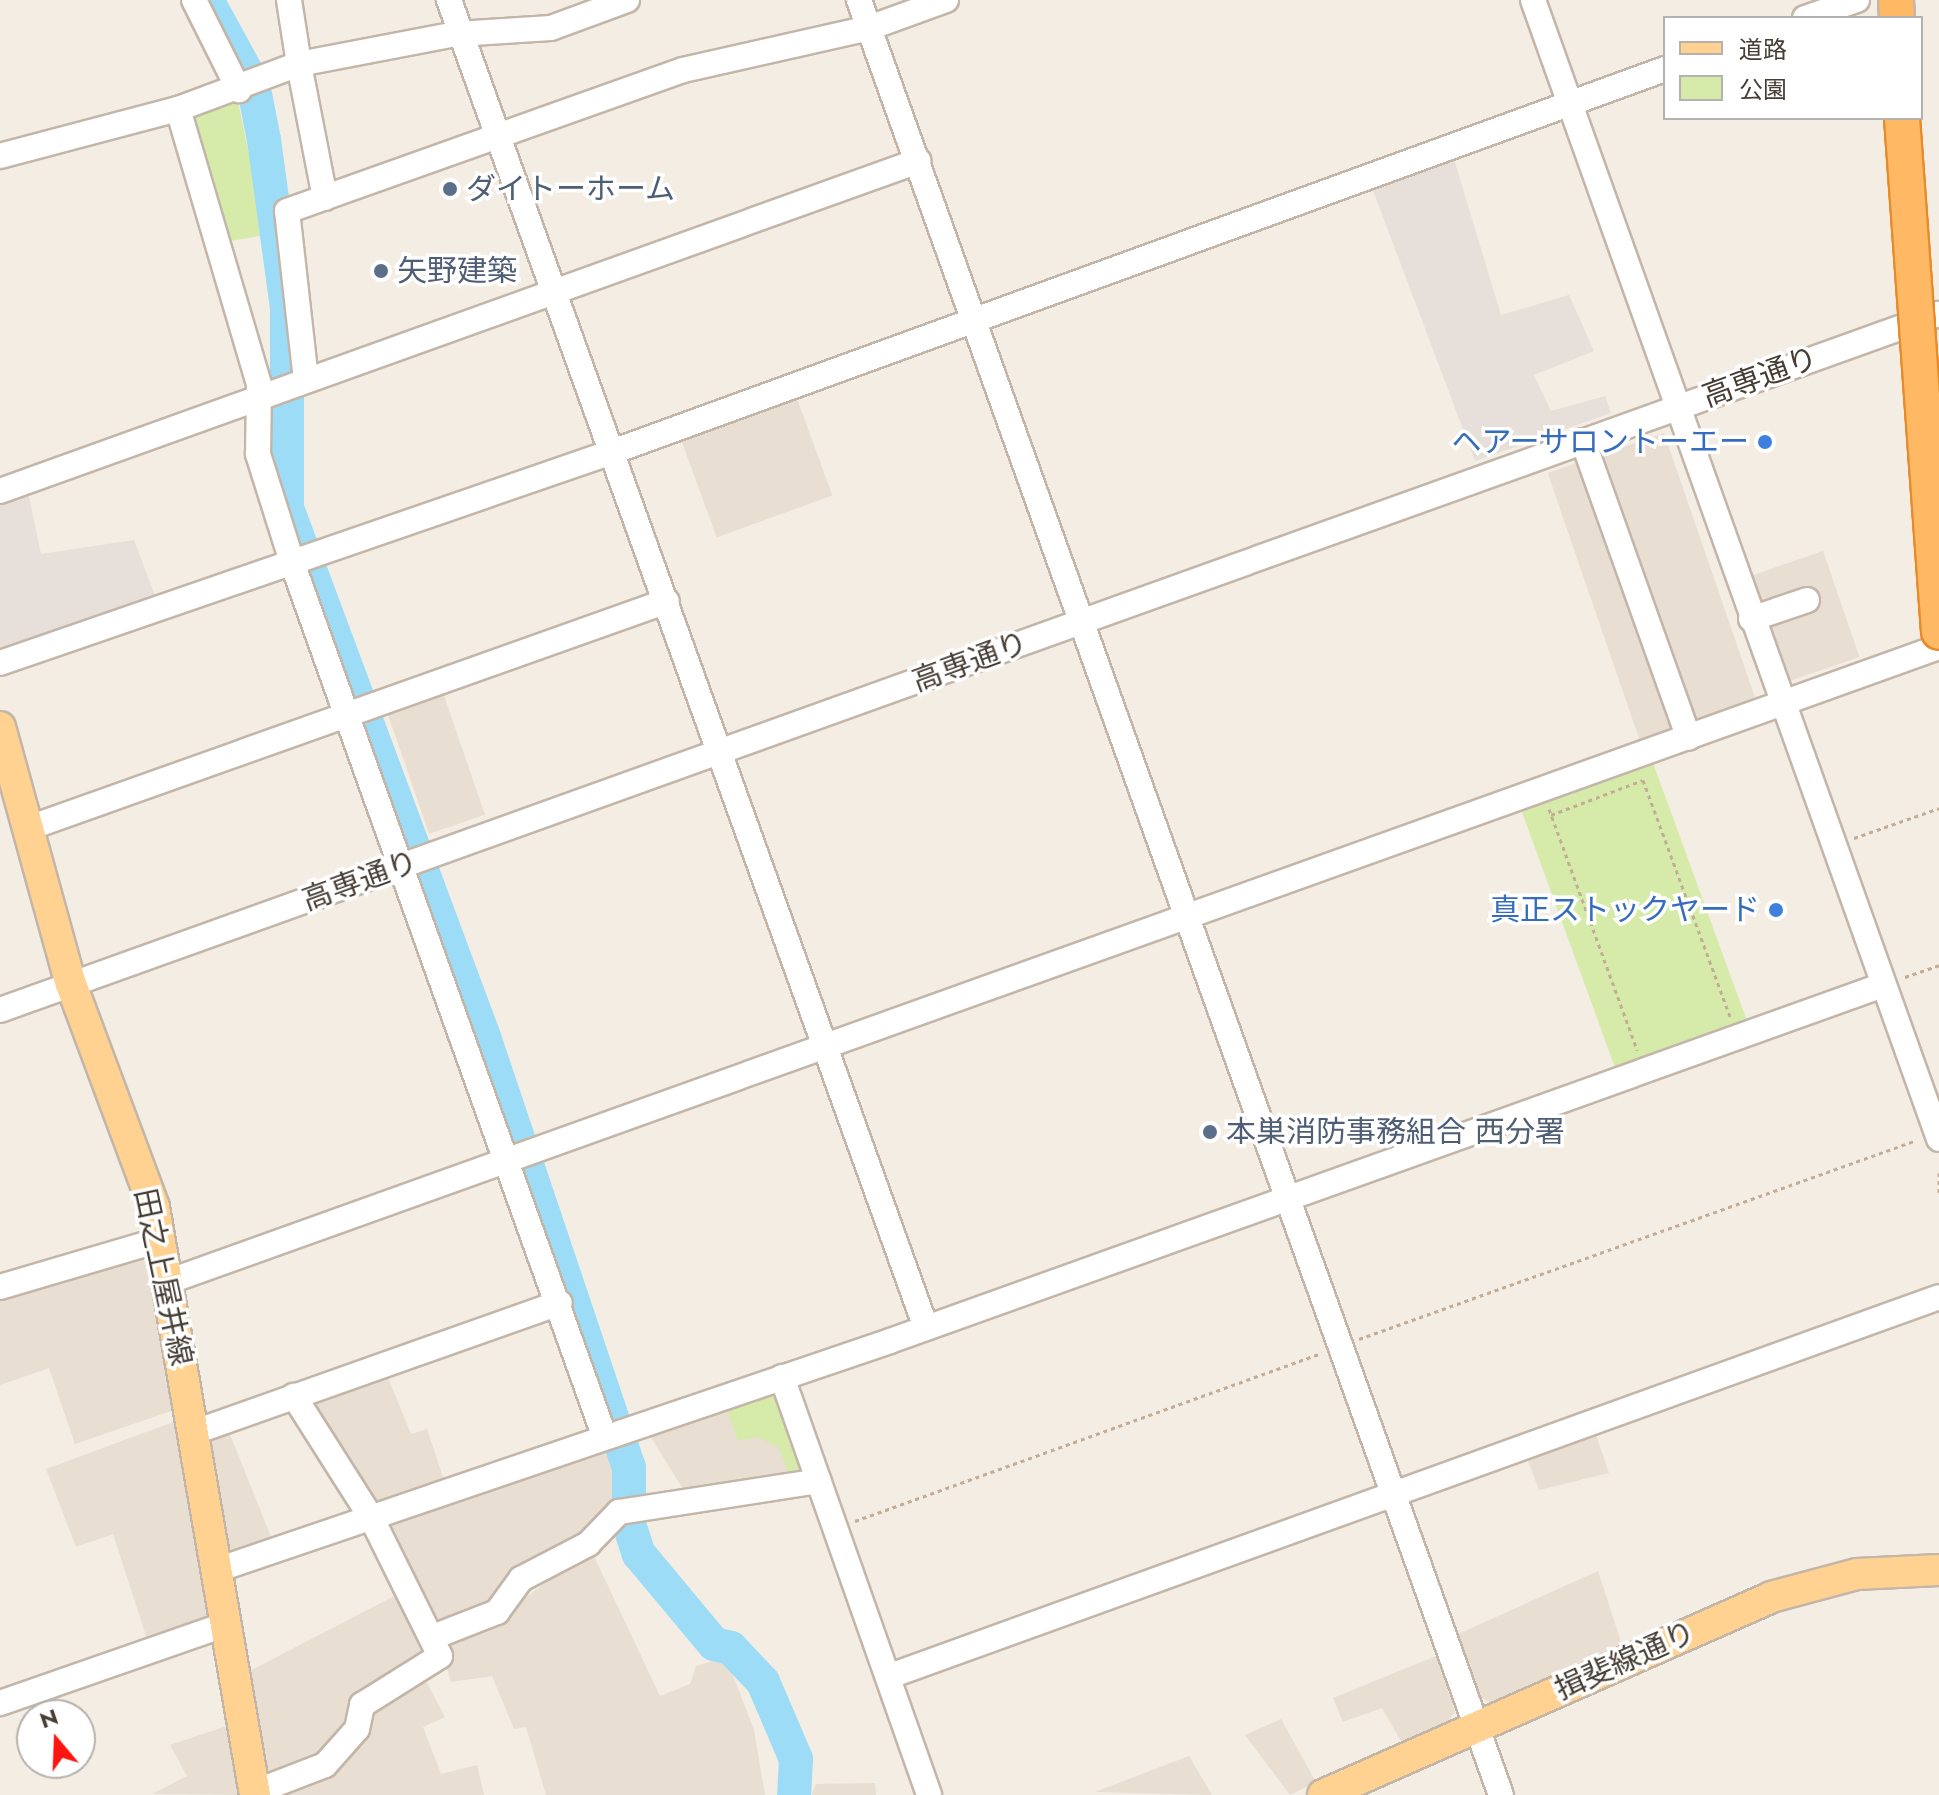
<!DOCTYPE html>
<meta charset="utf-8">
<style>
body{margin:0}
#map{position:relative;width:1939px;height:1795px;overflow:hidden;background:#f4ede4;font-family:Jost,"Noto Sans JP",sans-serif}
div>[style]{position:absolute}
.residential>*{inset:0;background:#e8ded2;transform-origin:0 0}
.industrial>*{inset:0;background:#e6dfda}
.green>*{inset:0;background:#d6ebaa;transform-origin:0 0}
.river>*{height:34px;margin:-17px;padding:0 17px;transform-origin:17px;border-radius:17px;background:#9cdcf6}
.path>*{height:3px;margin-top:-1.5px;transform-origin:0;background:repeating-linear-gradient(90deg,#c3ad96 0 4px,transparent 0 8px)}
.roads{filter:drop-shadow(2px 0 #c3b6a9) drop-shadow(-2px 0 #c3b6a9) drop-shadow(0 2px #c3b6a9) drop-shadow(0 -2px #c3b6a9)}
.minor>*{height:24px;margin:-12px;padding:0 12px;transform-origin:12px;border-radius:12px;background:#fff}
.major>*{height:30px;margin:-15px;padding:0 15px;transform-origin:15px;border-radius:15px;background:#ffd292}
.highway>*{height:34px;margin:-17px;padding:0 17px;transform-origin:17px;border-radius:17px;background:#ffb864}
.bridges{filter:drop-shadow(2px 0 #e98a29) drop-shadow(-2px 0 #e98a29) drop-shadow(0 2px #e98a29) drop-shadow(0 -2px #e98a29)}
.highway-bridge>*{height:34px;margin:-17px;padding:0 17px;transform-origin:17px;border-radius:17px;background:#ffb864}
.dots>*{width:22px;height:22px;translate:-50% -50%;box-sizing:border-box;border:4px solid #fff;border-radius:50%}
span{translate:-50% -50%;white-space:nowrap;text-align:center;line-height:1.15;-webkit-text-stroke:7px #fff;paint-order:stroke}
.service-label{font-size:30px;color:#4e5e75}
.left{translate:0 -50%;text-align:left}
.street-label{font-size:30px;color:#463d34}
.shop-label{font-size:30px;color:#366cbe}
.right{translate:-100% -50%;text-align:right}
.legend{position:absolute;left:1663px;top:16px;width:260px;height:104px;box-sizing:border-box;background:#fff;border:2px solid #b5b1ae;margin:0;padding:10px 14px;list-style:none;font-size:24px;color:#463d34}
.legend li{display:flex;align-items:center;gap:16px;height:40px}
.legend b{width:40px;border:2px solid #b5b1ae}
.north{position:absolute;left:16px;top:1699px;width:80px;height:80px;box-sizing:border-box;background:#fff;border:2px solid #b5b1ae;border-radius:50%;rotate:341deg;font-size:22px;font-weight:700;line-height:32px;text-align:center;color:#463d34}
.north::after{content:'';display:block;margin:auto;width:28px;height:36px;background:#ff1510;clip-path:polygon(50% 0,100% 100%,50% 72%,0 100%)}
</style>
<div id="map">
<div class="residential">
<div style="left:795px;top:393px;width:109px;height:123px;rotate:70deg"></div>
<div style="left:1664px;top:433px;width:282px;height:123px;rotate:71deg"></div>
<div style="left:1823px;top:551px;width:112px;height:78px;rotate:71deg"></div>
<div style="left:441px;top:687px;width:135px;height:59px;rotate:71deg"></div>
<div style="clip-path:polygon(147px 1250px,180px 1408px,75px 1444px,49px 1368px,0 1385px,0 1297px)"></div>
<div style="clip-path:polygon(385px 1370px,411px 1434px,427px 1429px,444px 1480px,370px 1504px,307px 1397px)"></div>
<div style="clip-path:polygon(725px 1404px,780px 1448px,791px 1481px,686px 1494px,649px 1434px)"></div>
<div style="clip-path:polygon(176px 1421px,213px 1622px,149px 1645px,113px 1534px,76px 1547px,46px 1469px)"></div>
<div style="clip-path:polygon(227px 1427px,273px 1542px,226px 1557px,205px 1437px)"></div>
<div style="clip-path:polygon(1595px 1432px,1609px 1473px,1539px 1490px,1527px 1458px)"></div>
<div style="clip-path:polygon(609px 1445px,617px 1464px,613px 1508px,585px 1540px,491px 1609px,434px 1629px,380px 1523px)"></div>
<div style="clip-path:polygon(591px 1550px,660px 1696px,690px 1684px,696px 1666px,726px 1657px,754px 1730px,765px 1795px,546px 1795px,526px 1727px,514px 1729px,492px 1676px,451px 1682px,441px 1647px,492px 1622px)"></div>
<div style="clip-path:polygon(1598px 1571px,1622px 1645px,1495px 1704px,1479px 1697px,1456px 1635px)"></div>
<div style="clip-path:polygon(402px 1592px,434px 1651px,328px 1754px,264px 1786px,240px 1676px)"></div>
<div style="clip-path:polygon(1436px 1656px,1455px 1712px,1444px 1726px,1402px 1743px,1382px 1708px,1343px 1722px,1333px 1698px)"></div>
<div style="clip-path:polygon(424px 1677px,445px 1717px,423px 1727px,441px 1774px,477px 1765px,484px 1795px,264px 1795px,310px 1783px,364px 1714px)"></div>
<div style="clip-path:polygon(1281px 1719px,1316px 1782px,1290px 1795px,1245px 1735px)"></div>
<div style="clip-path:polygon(233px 1724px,246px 1795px,152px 1794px,187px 1776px,170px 1745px)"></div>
<div style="clip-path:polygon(1189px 1756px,1212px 1795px,1095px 1792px)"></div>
<div style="clip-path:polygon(875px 1783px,876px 1795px,812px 1795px,816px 1784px)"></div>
</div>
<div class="industrial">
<div style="clip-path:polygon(1454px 159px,1501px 315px,1569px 295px,1594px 351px,1534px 375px,1551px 411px,1605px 396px,1611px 413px,1475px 461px,1371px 185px)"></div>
<div style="clip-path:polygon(28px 492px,41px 554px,134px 540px,156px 598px,0 652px,0 503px)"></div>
</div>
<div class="green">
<div style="clip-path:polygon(237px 97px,266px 235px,224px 242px,186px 112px)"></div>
<div style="left:1652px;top:760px;width:285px;height:140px;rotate:70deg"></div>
<div style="clip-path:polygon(775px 1389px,807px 1470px,791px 1481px,779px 1448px,758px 1437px,738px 1441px,725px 1404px)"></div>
</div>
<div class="river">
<div style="left:207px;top:0;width:96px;rotate:61.3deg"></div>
<div style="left:253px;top:84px;width:57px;rotate:78.9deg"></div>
<div style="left:264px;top:140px;width:171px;rotate:82.2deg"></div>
<div style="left:287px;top:309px;width:199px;rotate:90deg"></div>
<div style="left:287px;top:508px;width:564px;rotate:69.57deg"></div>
<div style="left:484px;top:1037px;width:455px;rotate:71.4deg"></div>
<div style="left:629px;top:1468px;width:56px;rotate:90deg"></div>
<div style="left:629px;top:1524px;width:32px;rotate:72deg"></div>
<div style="left:639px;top:1554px;width:117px;rotate:50.2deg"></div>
<div style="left:714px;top:1644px;width:17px;rotate:13deg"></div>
<div style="left:731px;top:1648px;width:47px;rotate:46.7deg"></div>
<div style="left:763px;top:1682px;width:84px;rotate:66.8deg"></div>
<div style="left:796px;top:1759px;width:36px;rotate:93deg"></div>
</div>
<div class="path">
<div style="left:1549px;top:809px;width:257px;rotate:69.9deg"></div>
<div style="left:1551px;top:815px;width:98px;rotate:-20.8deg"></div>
<div style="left:1643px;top:780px;width:252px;rotate:69.8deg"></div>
<div style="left:1854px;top:838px;width:90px;rotate:-19.4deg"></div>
<div style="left:1905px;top:977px;width:36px;rotate:-19deg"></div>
<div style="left:1939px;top:1173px;width:20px;rotate:90deg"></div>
<div style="left:1359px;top:1339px;width:592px;rotate:-19.63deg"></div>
<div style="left:855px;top:1521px;width:496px;rotate:-19.8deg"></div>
</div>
<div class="roads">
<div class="minor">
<div style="left:194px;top:0;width:101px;rotate:63.4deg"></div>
<div style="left:449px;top:0;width:1411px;rotate:70.24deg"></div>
<div style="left:859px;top:0;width:1906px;rotate:70.32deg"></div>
<div style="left:1533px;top:0;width:1209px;rotate:70.38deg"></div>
<div style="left:1805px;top:18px;width:55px;rotate:-19.1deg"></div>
<div style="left:178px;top:109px;width:288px;rotate:73.6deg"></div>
<div style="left:259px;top:385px;width:69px;rotate:90.8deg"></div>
<div style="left:258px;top:454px;width:116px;rotate:72.5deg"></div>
<div style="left:293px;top:565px;width:924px;rotate:70.33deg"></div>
<div style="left:0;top:156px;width:184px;rotate:-14.8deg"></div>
<div style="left:178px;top:109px;width:129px;rotate:-20.4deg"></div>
<div style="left:299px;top:64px;width:65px;rotate:-98.9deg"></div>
<div style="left:325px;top:198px;width:136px;rotate:-101deg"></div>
<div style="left:299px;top:64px;width:161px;rotate:-10.8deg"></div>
<div style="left:457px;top:34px;width:94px;rotate:-3.7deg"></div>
<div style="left:551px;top:28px;width:81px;rotate:-20.2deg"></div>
<div style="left:306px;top:380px;width:170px;rotate:-96.4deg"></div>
<div style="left:287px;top:211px;width:420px;rotate:-19.6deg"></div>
<div style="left:683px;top:70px;width:191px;rotate:-12.7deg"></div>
<div style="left:869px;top:28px;width:82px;rotate:-20deg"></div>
<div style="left:1583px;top:441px;width:315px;rotate:70.4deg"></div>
<div style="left:0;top:491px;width:976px;rotate:-19.77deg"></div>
<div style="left:1751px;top:619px;width:59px;rotate:-18.7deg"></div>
<div style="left:0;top:663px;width:647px;rotate:-19.02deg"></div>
<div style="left:612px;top:452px;width:1120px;rotate:-19.99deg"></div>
<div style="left:26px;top:829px;width:680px;rotate:-19.58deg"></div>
<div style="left:0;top:1010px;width:2060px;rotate:-19.75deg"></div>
<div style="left:170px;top:1281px;width:1879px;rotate:-19.72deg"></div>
<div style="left:0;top:1287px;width:167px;rotate:-16.4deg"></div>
<div style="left:782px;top:1377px;width:443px;rotate:70.6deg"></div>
<div style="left:192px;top:1433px;width:390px;rotate:-19.5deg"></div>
<div style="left:214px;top:1571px;width:714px;rotate:-18.79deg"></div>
<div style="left:890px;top:1341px;width:1055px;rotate:-19.72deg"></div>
<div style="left:433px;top:1637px;width:69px;rotate:-21.3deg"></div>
<div style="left:497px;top:1612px;width:41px;rotate:-54deg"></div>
<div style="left:521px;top:1579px;width:76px;rotate:-27.6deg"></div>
<div style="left:588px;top:1544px;width:45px;rotate:-45.9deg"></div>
<div style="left:619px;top:1512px;width:202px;rotate:-8.8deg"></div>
<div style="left:890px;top:1676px;width:1115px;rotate:-19.86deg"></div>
<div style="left:0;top:1703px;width:234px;rotate:-19.2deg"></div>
<div style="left:255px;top:1792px;width:75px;rotate:-21.1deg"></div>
<div style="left:325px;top:1765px;width:48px;rotate:-48.4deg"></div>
<div style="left:357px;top:1729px;width:25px;rotate:-78deg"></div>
<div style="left:362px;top:1705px;width:92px;rotate:-32.1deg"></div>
<div style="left:440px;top:1656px;width:153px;rotate:-116.4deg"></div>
<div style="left:372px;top:1519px;width:146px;rotate:-122.4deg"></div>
</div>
<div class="major">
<div style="left:0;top:727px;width:267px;rotate:74.6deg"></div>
<div style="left:71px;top:984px;width:238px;rotate:69.6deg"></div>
<div style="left:154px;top:1207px;width:597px;rotate:80.25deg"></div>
<div style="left:1323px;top:1795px;width:490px;rotate:-23.8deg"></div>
<div style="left:1771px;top:1597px;width:89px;rotate:-15deg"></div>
<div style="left:1857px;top:1574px;width:82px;rotate:-2.8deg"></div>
</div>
<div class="highway">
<div style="left:1896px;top:0;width:18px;rotate:87deg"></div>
</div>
</div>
<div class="bridges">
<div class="highway-bridge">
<div style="left:1902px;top:118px;width:515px;rotate:85.88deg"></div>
</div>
</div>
<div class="dots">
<div style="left:450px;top:189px;background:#5c6f8a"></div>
<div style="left:381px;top:271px;background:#5c6f8a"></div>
<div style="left:1765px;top:442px;background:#3f7fe0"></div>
<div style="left:1776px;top:910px;background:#3f7fe0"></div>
<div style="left:1210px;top:1132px;background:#5c6f8a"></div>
</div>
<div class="service-label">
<span class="left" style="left:466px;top:189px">ダイトーホーム</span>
<span class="left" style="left:397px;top:271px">矢野建築</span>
<span class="left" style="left:1226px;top:1132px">本巣消防事務組合 西分署</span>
</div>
<div class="street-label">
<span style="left:1760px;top:377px;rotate:-20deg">高専通り</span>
<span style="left:970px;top:662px;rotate:-20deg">高専通り</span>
<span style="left:360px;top:881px;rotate:-20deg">高専通り</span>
<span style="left:163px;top:1277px;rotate:78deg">田之上屋井線</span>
<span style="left:1625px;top:1661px;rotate:-24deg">揖斐線通り</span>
</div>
<div class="shop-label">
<span class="right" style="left:1749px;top:442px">ヘアーサロントーエー</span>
<span class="right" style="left:1760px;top:910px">真正ストックヤード</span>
</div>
<ul class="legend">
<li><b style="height:10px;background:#ffd292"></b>道路</li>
<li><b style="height:22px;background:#d6ebaa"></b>公園</li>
</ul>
<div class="north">N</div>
</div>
